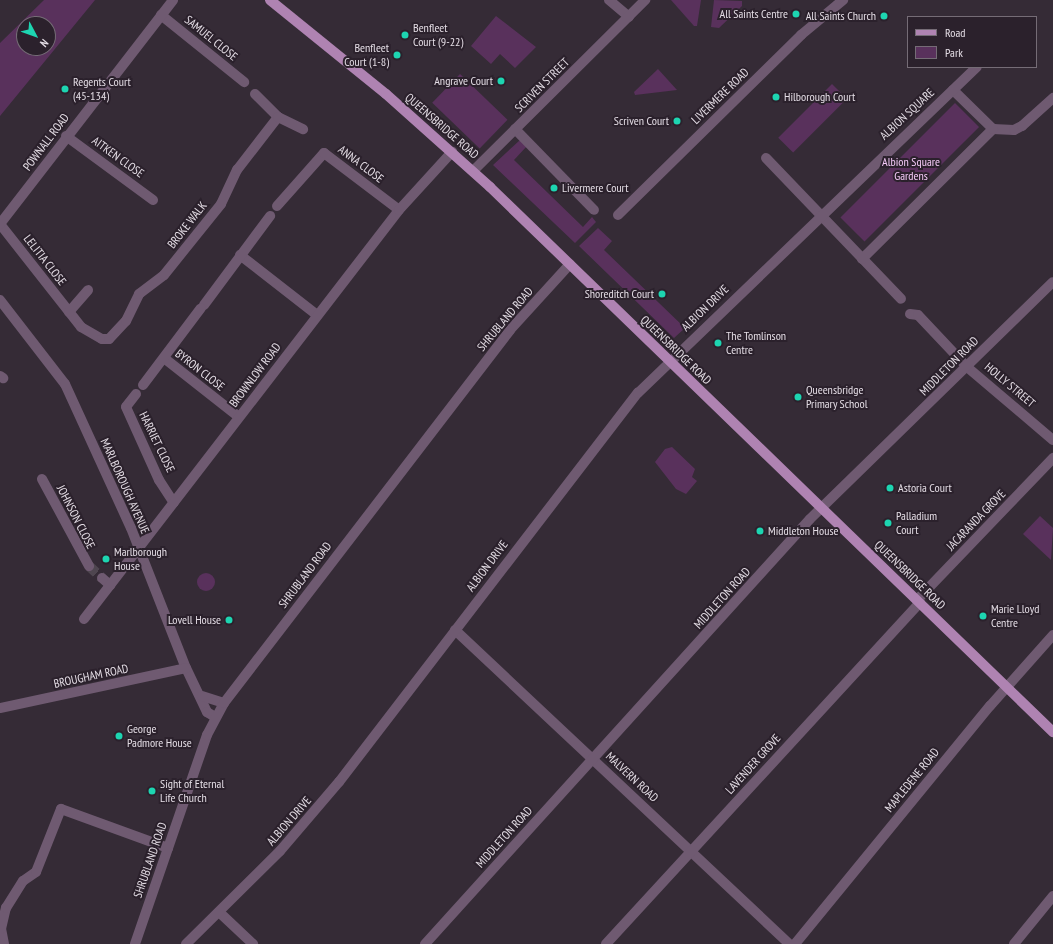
<!DOCTYPE html>
<style>
body{margin:0}
#map{position:relative;width:1053px;height:944px;overflow:hidden;background:#352b36;font-family:"PT Sans Narrow",sans-serif}
div>[style]{position:absolute}
.green>*{inset:0;background:#59315c;transform-origin:0 0}
.round{border-radius:50%}
.minor-tunnel>*{height:10px;margin-top:-5px;transform-origin:0;background:repeating-linear-gradient(90deg,#4f4650 0 10px,transparent 0 15px)}
.minor>*{height:10px;margin:-5px;padding:0 5px;transform-origin:5px;border-radius:5px;background:#6f5a71}
.major>*{height:10px;margin:-5px;padding:0 5px;transform-origin:5px;border-radius:5px;background:#af83b2}
.dots>*{width:11px;height:11px;translate:-50% -50%;box-sizing:border-box;border:2px solid #2b212c;border-radius:50%}
span{translate:-50% -50%;white-space:nowrap;text-align:center;line-height:1.15;-webkit-text-stroke:4px #2b212c;paint-order:stroke}
.poi-label{font-size:12px;color:#e4dde5}
.right{translate:-100% -50%;text-align:right}
.left{translate:0 -50%;text-align:left}
.street-label{font-size:12px;color:#e4dde5}
.park-label{font-size:12px;color:#f5caf8}
.legend{position:absolute;left:907px;top:16px;width:130px;height:52px;box-sizing:border-box;background:#2b212c;border:1px solid #756c76;margin:0;padding:5px 7px;list-style:none;font-size:12px;color:#e4dde5}
.legend li{display:flex;align-items:center;gap:8px;height:20px}
.legend b{width:20px;border:1px solid #756c76}
.north{position:absolute;left:16px;top:16px;width:40px;height:40px;box-sizing:border-box;background:#2b212c;border:1px solid #756c76;border-radius:50%;rotate:131deg;font-size:11px;font-weight:700;line-height:16px;text-align:center;color:#e4dde5}
.north::after{content:'';display:block;margin:auto;width:14px;height:18px;background:#1dd5b1;clip-path:polygon(50% 0,100% 100%,50% 72%,0 100%)}
</style>
<div id="map">
<div class="green">
<div style="clip-path:polygon(evenodd,44px 0,95px 0,0 116px,0 43px,44px 0,24px 24px,48px 24px,48px 48px,24px 48px,24px 24px)"></div>
<div style="clip-path:polygon(671px 0,701px 0,697px 26px,694px 26px)"></div>
<div style="clip-path:polygon(714px 0,742px 1px,742px 6px,719px 28px,711px 27px)"></div>
<div style="clip-path:polygon(496px 16px,536px 47px,515px 68px,500px 54px,491px 64px,471px 46px)"></div>
<div style="clip-path:polygon(658px 69px,677px 90px,635px 95px,634px 92px)"></div>
<div style="left:460px;top:74px;width:66px;height:40px;rotate:44deg"></div>
<div style="left:832px;top:84px;width:21px;height:76px;rotate:45deg"></div>
<div style="left:955px;top:103px;width:34px;height:162px;rotate:45deg"></div>
<div style="clip-path:polygon(520px 140px,527px 146px,514px 160px,583px 227px,592px 217px,596px 222px,575px 243px,493px 165px)"></div>
<div style="clip-path:polygon(598px 228px,612px 241px,604px 250px,685px 328px,674px 338px,579px 246px)"></div>
<div style="clip-path:polygon(672px 447px,695px 469px,692px 477px,697px 481px,686px 494px,676px 489px,655px 462px,665px 449px)"></div>
<div style="clip-path:polygon(1040px 516px,1053px 528px,1051px 560px,1023px 534px)"></div>
<div class="round" style="left:197px;top:573px;width:18px;height:18px"></div>
</div>
<div class="minor-tunnel">
<div style="left:89px;top:566px;width:18px;rotate:43deg"></div>
</div>
<div class="minor">
<div style="left:609px;top:0;width:26px;rotate:40deg"></div>
<div style="left:161px;top:15px;width:107px;rotate:38.9deg"></div>
<div style="left:255px;top:94px;width:33px;rotate:45deg"></div>
<div style="left:515px;top:129px;width:113px;rotate:45.7deg"></div>
<div style="left:993px;top:129px;width:21px;rotate:3deg"></div>
<div style="left:1014px;top:130px;width:9px;rotate:-27deg"></div>
<div style="left:1022px;top:126px;width:42px;rotate:-42.1deg"></div>
<div style="left:66px;top:136px;width:108px;rotate:36.3deg"></div>
<div style="left:766px;top:158px;width:195px;rotate:46.2deg"></div>
<div style="left:473px;top:171px;width:243px;rotate:-44.8deg"></div>
<div style="left:277px;top:206px;width:71px;rotate:-48.4deg"></div>
<div style="left:324px;top:153px;width:94px;rotate:37.2deg"></div>
<div style="left:618px;top:215px;width:257px;rotate:-44.5deg"></div>
<div style="left:801px;top:35px;width:55px;rotate:-39.8deg"></div>
<div style="left:0;top:224px;width:131px;rotate:51.8deg"></div>
<div style="left:81px;top:327px;width:24px;rotate:30deg"></div>
<div style="left:102px;top:339px;width:7px"></div>
<div style="left:109px;top:339px;width:25px;rotate:-47deg"></div>
<div style="left:126px;top:321px;width:30px;rotate:-64deg"></div>
<div style="left:139px;top:294px;width:31px;rotate:-37deg"></div>
<div style="left:164px;top:275px;width:91px;rotate:-51.2deg"></div>
<div style="left:221px;top:204px;width:38px;rotate:-65deg"></div>
<div style="left:237px;top:170px;width:67px;rotate:-52.3deg"></div>
<div style="left:278px;top:117px;width:28px;rotate:26deg"></div>
<div style="left:0;top:224px;width:283px;rotate:-52.3deg"></div>
<div style="left:240px;top:255px;width:98px;rotate:37.9deg"></div>
<div style="left:862px;top:259px;width:185px;rotate:-44.8deg"></div>
<div style="left:993px;top:129px;width:56px;rotate:-135.7deg"></div>
<div style="left:0;top:300px;width:106px;rotate:52.3deg"></div>
<div style="left:65px;top:384px;width:158px;rotate:65.4deg"></div>
<div style="left:131px;top:528px;width:150px;rotate:68.6deg"></div>
<div style="left:186px;top:668px;width:49px;rotate:64.5deg"></div>
<div style="left:207px;top:712px;width:9px;rotate:32deg"></div>
<div style="left:204px;top:305px;width:111px;rotate:-53.4deg"></div>
<div style="left:69px;top:312px;width:29px;rotate:-49deg"></div>
<div style="left:910px;top:314px;width:8px;rotate:7deg"></div>
<div style="left:918px;top:315px;width:71px;rotate:46.7deg"></div>
<div style="left:967px;top:367px;width:113px;rotate:40.3deg"></div>
<div style="left:164px;top:358px;width:95px;rotate:38.2deg"></div>
<div style="left:0;top:376px;width:4px;rotate:34deg"></div>
<div style="left:143px;top:385px;width:96px;rotate:-53deg"></div>
<div style="left:136px;top:394px;width:16px;rotate:128deg"></div>
<div style="left:126px;top:407px;width:80px;rotate:65.7deg"></div>
<div style="left:159px;top:480px;width:27px;rotate:57deg"></div>
<div style="left:42px;top:479px;width:99px;rotate:61.6deg"></div>
<div style="left:102px;top:578px;width:11px;rotate:41deg"></div>
<div style="left:917px;top:600px;width:197px;rotate:-46.2deg"></div>
<div style="left:84px;top:619px;width:516px;rotate:-52.4deg"></div>
<div style="left:399px;top:210px;width:79px;rotate:-47.6deg"></div>
<div style="left:455px;top:630px;width:458px;rotate:43.2deg"></div>
<div style="left:202px;top:696px;width:23px;rotate:18deg"></div>
<div style="left:0;top:708px;width:190px;rotate:-12.1deg"></div>
<div style="left:219px;top:912px;width:47px;rotate:43.3deg"></div>
<div style="left:4px;top:944px;width:15px;rotate:-101deg"></div>
<div style="left:1px;top:929px;width:22px;rotate:-77deg"></div>
<div style="left:6px;top:908px;width:32px;rotate:-58deg"></div>
<div style="left:23px;top:881px;width:16px;rotate:-35deg"></div>
<div style="left:36px;top:872px;width:68px;rotate:-68.4deg"></div>
<div style="left:61px;top:809px;width:114px;rotate:20deg"></div>
<div style="left:135px;top:944px;width:221px;rotate:-71deg"></div>
<div style="left:207px;top:735px;width:36px;rotate:-62deg"></div>
<div style="left:224px;top:703px;width:470px;rotate:-52.5deg"></div>
<div style="left:510px;top:330px;width:89px;rotate:-47.7deg"></div>
<div style="left:186px;top:944px;width:132px;rotate:-44.7deg"></div>
<div style="left:280px;top:851px;width:91px;rotate:-49.5deg"></div>
<div style="left:339px;top:782px;width:491px;rotate:-52.5deg"></div>
<div style="left:638px;top:393px;width:470px;rotate:-43.9deg"></div>
<div style="left:425px;top:944px;width:573px;rotate:-47.83deg"></div>
<div style="left:810px;top:519px;width:339px;rotate:-44.3deg"></div>
<div style="left:606px;top:944px;width:464px;rotate:-47.4deg"></div>
<div style="left:795px;top:944px;width:308px;rotate:-50.7deg"></div>
<div style="left:990px;top:706px;width:95px;rotate:-48.4deg"></div>
<div style="left:1014px;top:944px;width:62px;rotate:-50.9deg"></div>
</div>
<div class="major">
<div style="left:270px;top:0;width:149px;rotate:39deg"></div>
<div style="left:386px;top:94px;width:140px;rotate:41.8deg"></div>
<div style="left:490px;top:187px;width:784px;rotate:44.07deg"></div>
</div>
<div class="dots">
<div style="left:796px;top:14px;background:#1dd5b1"></div>
<div style="left:884px;top:16px;background:#1dd5b1"></div>
<div style="left:405px;top:35px;background:#1dd5b1"></div>
<div style="left:397px;top:55px;background:#1dd5b1"></div>
<div style="left:501px;top:81px;background:#1dd5b1"></div>
<div style="left:65px;top:89px;background:#1dd5b1"></div>
<div style="left:776px;top:97px;background:#1dd5b1"></div>
<div style="left:677px;top:121px;background:#1dd5b1"></div>
<div style="left:554px;top:188px;background:#1dd5b1"></div>
<div style="left:662px;top:294px;background:#1dd5b1"></div>
<div style="left:718px;top:343px;background:#1dd5b1"></div>
<div style="left:798px;top:397px;background:#1dd5b1"></div>
<div style="left:890px;top:488px;background:#1dd5b1"></div>
<div style="left:888px;top:523px;background:#1dd5b1"></div>
<div style="left:760px;top:531px;background:#1dd5b1"></div>
<div style="left:106px;top:559px;background:#1dd5b1"></div>
<div style="left:983px;top:616px;background:#1dd5b1"></div>
<div style="left:229px;top:620px;background:#1dd5b1"></div>
<div style="left:119px;top:736px;background:#1dd5b1"></div>
<div style="left:152px;top:791px;background:#1dd5b1"></div>
</div>
<div class="poi-label">
<span class="right" style="left:788px;top:14px">All Saints Centre</span>
<span class="right" style="left:876px;top:16px">All Saints Church</span>
<span class="left" style="left:413px;top:35px">Benfleet<br>Court (9-22)</span>
<span class="right" style="left:389px;top:55px">Benfleet<br>Court (1-8)</span>
<span class="right" style="left:493px;top:81px">Angrave Court</span>
<span class="left" style="left:73px;top:89px">Regents Court<br>(45-134)</span>
<span class="left" style="left:784px;top:97px">Hilborough Court</span>
<span class="right" style="left:669px;top:121px">Scriven Court</span>
<span class="left" style="left:562px;top:188px">Livermere Court</span>
<span class="right" style="left:654px;top:294px">Shoreditch Court</span>
<span class="left" style="left:726px;top:343px">The Tomlinson<br>Centre</span>
<span class="left" style="left:806px;top:397px">Queensbridge<br>Primary School</span>
<span class="left" style="left:898px;top:488px">Astoria Court</span>
<span class="left" style="left:896px;top:523px">Palladium<br>Court</span>
<span class="left" style="left:768px;top:531px">Middleton House</span>
<span class="left" style="left:114px;top:559px">Marlborough<br>House</span>
<span class="left" style="left:991px;top:616px">Marie Lloyd<br>Centre</span>
<span class="right" style="left:221px;top:620px">Lovell House</span>
<span class="left" style="left:127px;top:736px">George<br>Padmore House</span>
<span class="left" style="left:160px;top:791px">Sight of Eternal<br>Life Church</span>
</div>
<div class="street-label">
<span style="left:211px;top:38px;rotate:39deg">SAMUEL CLOSE</span>
<span style="left:542px;top:85px;rotate:-45deg">SCRIVEN STREET</span>
<span style="left:720px;top:96px;rotate:-44deg">LIVERMERE ROAD</span>
<span style="left:907px;top:114px;rotate:-43deg">ALBION SQUARE</span>
<span style="left:442px;top:126px;rotate:41deg">QUEENSBRIDGE ROAD</span>
<span style="left:46px;top:142px;rotate:-53deg">POWNALL ROAD</span>
<span style="left:118px;top:157px;rotate:36deg">AITKEN CLOSE</span>
<span style="left:361px;top:164px;rotate:37deg">ANNA CLOSE</span>
<span style="left:187px;top:225px;rotate:-52deg">BROKE WALK</span>
<span style="left:45px;top:260px;rotate:52deg">LELITIA CLOSE</span>
<span style="left:705px;top:308px;rotate:-44deg">ALBION DRIVE</span>
<span style="left:505px;top:319px;rotate:-50deg">SHRUBLAND ROAD</span>
<span style="left:676px;top:350px;rotate:44deg">QUEENSBRIDGE ROAD</span>
<span style="left:949px;top:366px;rotate:-45deg">MIDDLETON ROAD</span>
<span style="left:200px;top:370px;rotate:38deg">BYRON CLOSE</span>
<span style="left:255px;top:375px;rotate:-53deg">BROWNLOW ROAD</span>
<span style="left:1010px;top:385px;rotate:40deg">HOLLY STREET</span>
<span style="left:157px;top:442px;rotate:64deg">HARRIET CLOSE</span>
<span style="left:125px;top:486px;rotate:66deg">MARLBOROUGH AVENUE</span>
<span style="left:76px;top:517px;rotate:63deg">JOHNSON CLOSE</span>
<span style="left:976px;top:520px;rotate:-46deg">JACARANDA GROVE</span>
<span style="left:487px;top:566px;rotate:-53deg">ALBION DRIVE</span>
<span style="left:305px;top:575px;rotate:-53deg">SHRUBLAND ROAD</span>
<span style="left:910px;top:575px;rotate:44deg">QUEENSBRIDGE ROAD</span>
<span style="left:722px;top:598px;rotate:-48deg">MIDDLETON ROAD</span>
<span style="left:91px;top:676px;rotate:-12deg">BROUGHAM ROAD</span>
<span style="left:753px;top:764px;rotate:-48deg">LAVENDER GROVE</span>
<span style="left:632px;top:777px;rotate:43deg">MALVERN ROAD</span>
<span style="left:912px;top:780px;rotate:-51deg">MAPLEDENE ROAD</span>
<span style="left:289px;top:821px;rotate:-49deg">ALBION DRIVE</span>
<span style="left:504px;top:837px;rotate:-48deg">MIDDLETON ROAD</span>
<span style="left:150px;top:860px;rotate:-71deg">SHRUBLAND ROAD</span>
</div>
<div class="park-label">
<span style="left:911px;top:169px">Albion Square<br>Gardens</span>
</div>
<ul class="legend">
<li><b style="height:5px;background:#af83b2"></b>Road</li>
<li><b style="height:11px;background:#59315c"></b>Park</li>
</ul>
<div class="north">N</div>
</div>
